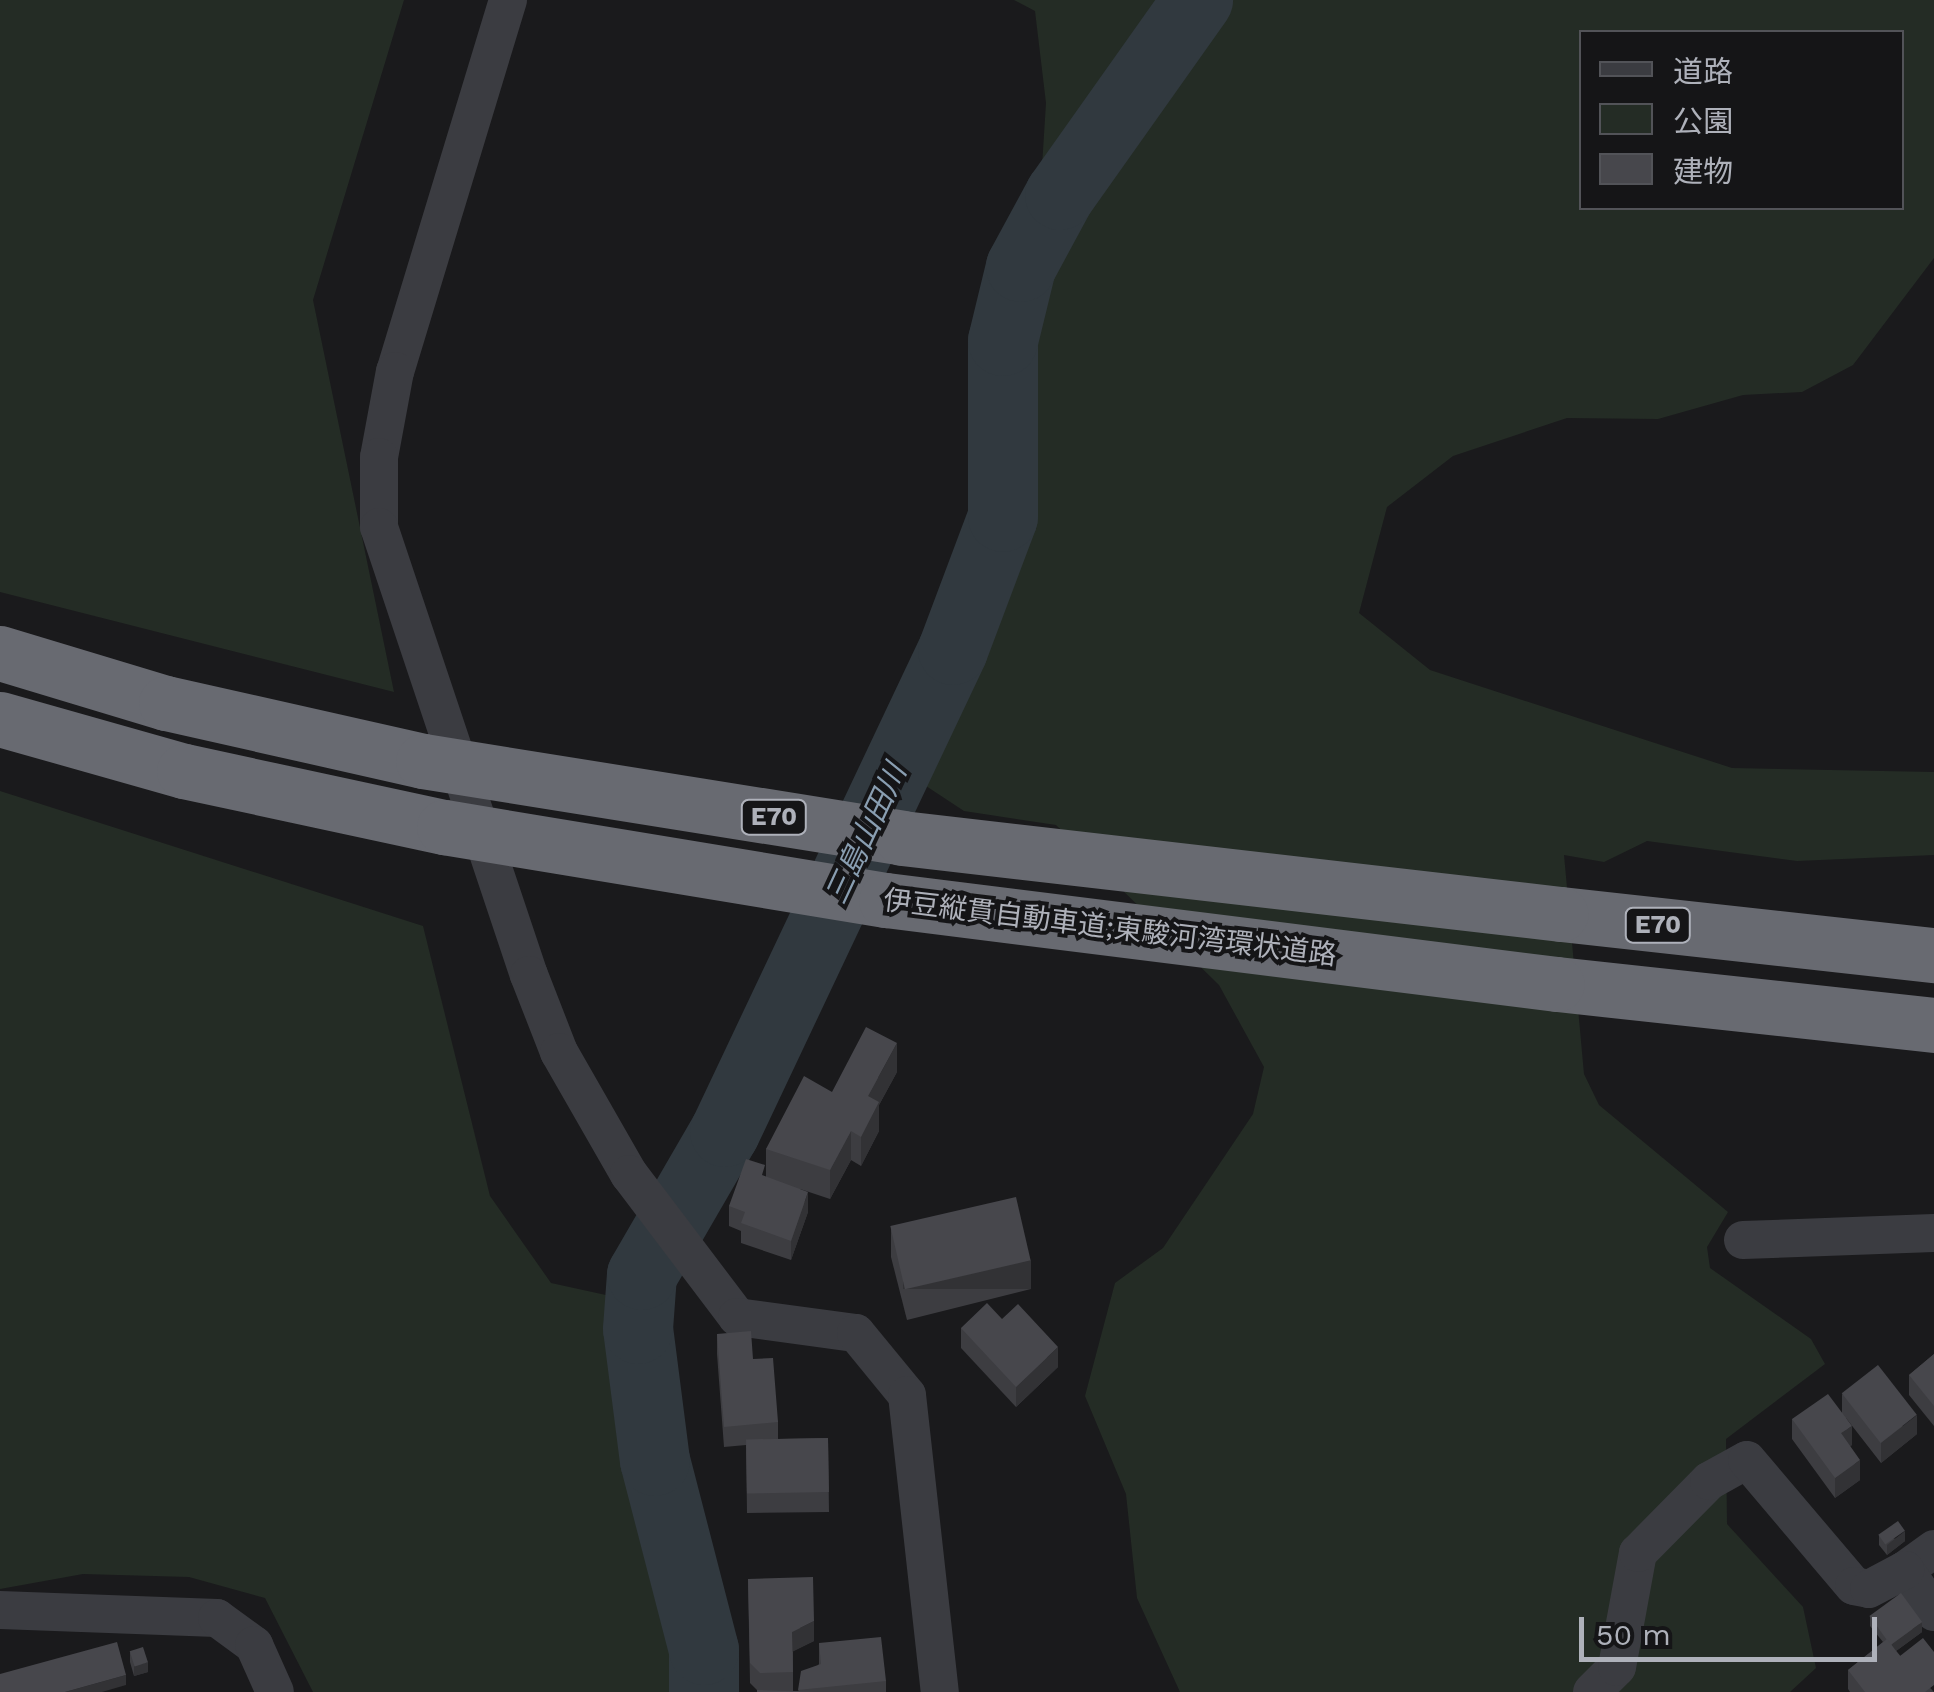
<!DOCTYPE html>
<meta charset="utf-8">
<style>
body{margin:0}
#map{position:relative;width:1934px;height:1692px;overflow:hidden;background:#1a1a1c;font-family:"Work Sans","Noto Sans JP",sans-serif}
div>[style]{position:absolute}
.green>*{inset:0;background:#242c25}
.river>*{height:70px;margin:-35px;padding:0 35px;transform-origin:35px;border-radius:35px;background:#31393f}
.minor>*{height:38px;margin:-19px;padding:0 19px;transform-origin:19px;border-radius:19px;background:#3b3c41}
.highway>*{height:55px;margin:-27.5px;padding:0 27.5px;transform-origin:27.5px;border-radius:27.5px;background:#686a71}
.highway-bridge>*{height:55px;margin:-27.5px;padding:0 27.5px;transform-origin:27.5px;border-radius:27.5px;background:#686a71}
.wall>*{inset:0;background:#3d3d41}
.shaded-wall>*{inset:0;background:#323235;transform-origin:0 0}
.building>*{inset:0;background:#47474c;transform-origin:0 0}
span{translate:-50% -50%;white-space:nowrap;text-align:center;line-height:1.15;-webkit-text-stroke:8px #151517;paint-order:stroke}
.shield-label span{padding:2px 8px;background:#151517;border:2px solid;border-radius:8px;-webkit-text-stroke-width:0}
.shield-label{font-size:25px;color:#aeb1ba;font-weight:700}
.street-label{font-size:28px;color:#aeb1ba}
.water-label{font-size:30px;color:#899eb1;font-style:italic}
.legend{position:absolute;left:1579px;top:30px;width:325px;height:180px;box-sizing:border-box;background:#151517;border:2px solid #525358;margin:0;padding:12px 18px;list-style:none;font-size:30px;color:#aeb1ba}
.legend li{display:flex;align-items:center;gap:20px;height:50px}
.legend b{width:50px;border:2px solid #525358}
.scale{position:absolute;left:1579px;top:1617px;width:298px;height:45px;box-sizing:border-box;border:5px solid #aeb1ba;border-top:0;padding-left:12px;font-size:30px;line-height:35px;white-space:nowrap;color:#aeb1ba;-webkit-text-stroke:8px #151517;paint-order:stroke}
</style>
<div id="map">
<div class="green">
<div style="clip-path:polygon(0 0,404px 0,313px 300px,394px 692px,0 592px)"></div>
<div style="clip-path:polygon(evenodd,1014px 0,1934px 0,1934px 258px,1853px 365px,1802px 392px,1743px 395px,1658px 419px,1567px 418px,1453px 456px,1387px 507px,1359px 613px,1430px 670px,1732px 768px,1934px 772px,1934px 855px,1797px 861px,1647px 841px,1604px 862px,1564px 855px,1584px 1074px,1599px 1105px,1728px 1212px,1707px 1247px,1710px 1268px,1811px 1339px,1825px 1364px,1726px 1439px,1727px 1524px,1803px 1607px,1816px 1668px,1790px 1692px,1180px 1692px,1137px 1598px,1126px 1494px,1085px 1396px,1115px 1283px,1163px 1248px,1253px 1114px,1264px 1067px,1219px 985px,1056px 825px,964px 811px,926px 786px,965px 702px,975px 607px,1029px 372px,1046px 103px,1035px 11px,1014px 0,1582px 32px,1902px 32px,1902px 208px,1582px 208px,1582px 32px)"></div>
<div style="clip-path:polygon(0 791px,423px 926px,490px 1196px,551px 1283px,615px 1297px,700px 1692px,313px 1692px,265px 1598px,189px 1577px,83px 1574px,0 1589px)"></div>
</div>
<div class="river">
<div style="left:704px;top:1692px;width:42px;rotate:-90deg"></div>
<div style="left:704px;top:1650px;width:195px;rotate:-104.5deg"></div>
<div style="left:655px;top:1461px;width:133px;rotate:-97.3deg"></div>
<div style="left:638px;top:1329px;width:54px;rotate:-85.8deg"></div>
<div style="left:642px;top:1275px;width:165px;rotate:-59.9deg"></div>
<div style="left:725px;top:1132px;width:533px;rotate:-64.68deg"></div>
<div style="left:953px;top:650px;width:142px;rotate:-69.4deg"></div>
<div style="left:1003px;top:517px;width:176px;rotate:-90deg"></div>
<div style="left:1003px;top:341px;width:76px;rotate:-76.3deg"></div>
<div style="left:1021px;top:267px;width:82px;rotate:-61.6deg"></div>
<div style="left:1060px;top:195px;width:239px;rotate:-54.7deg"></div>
</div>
<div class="minor">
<div style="left:508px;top:0;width:388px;rotate:106.9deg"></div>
<div style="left:395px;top:371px;width:87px;rotate:100.5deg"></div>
<div style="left:379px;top:457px;width:70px;rotate:90deg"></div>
<div style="left:379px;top:527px;width:472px;rotate:71.5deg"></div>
<div style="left:529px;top:975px;width:83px;rotate:68.7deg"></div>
<div style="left:559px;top:1052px;width:141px;rotate:60.2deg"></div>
<div style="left:629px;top:1174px;width:179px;rotate:52.9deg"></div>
<div style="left:737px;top:1317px;width:120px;rotate:7.7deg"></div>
<div style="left:856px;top:1333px;width:80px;rotate:50.6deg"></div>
<div style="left:907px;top:1395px;width:299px;rotate:83.7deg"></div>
<div style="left:1743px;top:1240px;width:191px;rotate:-2.1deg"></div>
<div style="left:1934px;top:1549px;width:36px;rotate:144deg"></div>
<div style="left:1905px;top:1570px;width:51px;rotate:55.4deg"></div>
<div style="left:0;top:1610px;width:217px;rotate:2.1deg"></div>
<div style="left:217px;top:1618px;width:46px;rotate:36.1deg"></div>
<div style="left:254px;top:1645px;width:51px;rotate:65.9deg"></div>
<div style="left:1592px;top:1692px;width:35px;rotate:-45deg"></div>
<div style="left:1617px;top:1667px;width:116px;rotate:-79.6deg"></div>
<div style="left:1638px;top:1553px;width:101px;rotate:-45.4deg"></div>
<div style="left:1709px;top:1481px;width:43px;rotate:-28.9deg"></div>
<div style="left:1747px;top:1460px;width:165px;rotate:49.7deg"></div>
<div style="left:1854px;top:1586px;width:15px;rotate:11deg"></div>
<div style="left:1869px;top:1589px;width:41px;rotate:-27.8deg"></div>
</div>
<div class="highway">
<div style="left:1561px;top:914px;width:375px;rotate:6.3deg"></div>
<div style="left:1557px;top:984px;width:379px;rotate:6.2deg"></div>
</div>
<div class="highway-bridge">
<div style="left:0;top:653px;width:173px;rotate:16.8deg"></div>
<div style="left:166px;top:703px;width:263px;rotate:12.7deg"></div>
<div style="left:423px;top:761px;width:485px;rotate:9.1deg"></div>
<div style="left:902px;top:838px;width:663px;rotate:6.58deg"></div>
<div style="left:0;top:719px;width:191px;rotate:15.8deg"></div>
<div style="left:184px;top:771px;width:266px;rotate:12.2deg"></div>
<div style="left:444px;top:827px;width:448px;rotate:9.4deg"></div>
<div style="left:886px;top:900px;width:676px;rotate:7.14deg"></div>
</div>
<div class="wall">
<div style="clip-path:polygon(897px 1072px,879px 1105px,879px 1131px,861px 1166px,851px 1160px,830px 1199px,800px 1189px,808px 1212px,791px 1260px,741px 1243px,741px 1231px,729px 1226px,729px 1206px,766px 1177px,766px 1149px,832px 1092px)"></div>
<div style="clip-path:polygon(891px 1228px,1031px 1289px,907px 1320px,891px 1257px)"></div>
<div style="clip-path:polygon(1002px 1319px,1058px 1367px,1016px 1407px,961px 1348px,961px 1328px)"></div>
<div style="clip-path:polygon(717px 1334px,753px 1359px,778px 1422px,778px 1439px,828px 1438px,829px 1512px,747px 1513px,746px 1445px,724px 1447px,717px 1354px)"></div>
<div style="clip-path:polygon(1934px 1354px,1934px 1426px,1909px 1395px,1909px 1375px)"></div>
<div style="clip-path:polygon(1842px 1394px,1917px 1434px,1881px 1463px,1846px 1418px,1852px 1445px,1850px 1446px,1860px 1480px,1835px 1498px,1792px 1439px,1792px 1419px,1842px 1413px)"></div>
<div style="clip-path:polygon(1879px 1535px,1905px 1541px,1887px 1555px,1879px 1545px)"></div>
<div style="clip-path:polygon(748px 1579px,814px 1641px,793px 1651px,793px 1691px,798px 1691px,819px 1664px,819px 1643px,886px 1681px,886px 1692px,757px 1692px,757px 1690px,750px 1683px)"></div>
<div style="clip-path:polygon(1870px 1616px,1922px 1632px,1896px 1651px,1934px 1692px,1850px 1692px,1848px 1689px,1848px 1670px,1883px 1642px,1870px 1626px)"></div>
<div style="clip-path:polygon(130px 1652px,148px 1672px,134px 1676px,130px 1662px)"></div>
</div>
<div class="shaded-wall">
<div style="clip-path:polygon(897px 1043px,897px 1072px,879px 1105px,879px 1131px,861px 1166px,861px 1137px,868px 1096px)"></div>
<div style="clip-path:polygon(851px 1131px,851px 1160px,830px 1199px,830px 1170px)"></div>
<div style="clip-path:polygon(808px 1192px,808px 1212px,791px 1260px,791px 1241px)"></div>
<div style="left:1031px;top:1260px;width:29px;height:128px;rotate:90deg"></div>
<div style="clip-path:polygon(1058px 1347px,1058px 1367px,1016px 1407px,1016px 1387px)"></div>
<div style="clip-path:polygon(1917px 1415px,1917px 1434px,1881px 1463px,1881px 1443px)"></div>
<div style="clip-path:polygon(1852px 1426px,1852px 1445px,1841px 1453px,1841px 1433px)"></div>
<div style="clip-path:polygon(1860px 1460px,1860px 1480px,1835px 1498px,1835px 1478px)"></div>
<div style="clip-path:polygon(1905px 1531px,1905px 1541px,1887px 1555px,1887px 1545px)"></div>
<div style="clip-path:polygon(814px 1621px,814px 1641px,792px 1652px,792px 1632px)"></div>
<div style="clip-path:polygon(1922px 1622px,1922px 1632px,1892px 1654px,1892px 1644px)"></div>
<div style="clip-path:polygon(148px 1662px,148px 1672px,134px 1676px,134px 1666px)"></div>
<div style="clip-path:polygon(126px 1675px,126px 1685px,102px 1692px,65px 1692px)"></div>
</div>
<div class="building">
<div style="clip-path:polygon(866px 1027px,897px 1043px,868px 1096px,879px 1102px,861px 1137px,851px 1131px,830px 1170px,766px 1149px,804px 1076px,832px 1092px)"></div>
<div style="clip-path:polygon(746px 1159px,765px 1165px,762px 1175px,808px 1192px,791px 1241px,741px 1223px,745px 1212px,729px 1206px)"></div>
<div style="left:1016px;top:1197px;width:65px;height:129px;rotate:77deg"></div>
<div style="clip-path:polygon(987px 1303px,1002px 1319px,1018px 1304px,1058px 1347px,1016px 1387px,961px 1328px)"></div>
<div style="clip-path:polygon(751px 1331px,753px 1359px,773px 1358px,778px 1422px,724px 1427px,717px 1334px)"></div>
<div style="clip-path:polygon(1934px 1354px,1934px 1406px,1909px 1375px)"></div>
<div style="left:1878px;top:1365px;width:63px;height:46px;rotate:52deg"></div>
<div style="clip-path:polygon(1828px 1394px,1852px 1426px,1841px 1433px,1860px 1460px,1835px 1478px,1792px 1419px)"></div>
<div style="left:828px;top:1438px;width:54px;height:82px;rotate:89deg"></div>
<div style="left:1898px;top:1521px;width:12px;height:24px;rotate:55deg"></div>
<div style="clip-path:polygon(813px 1577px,814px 1621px,792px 1632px,793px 1672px,760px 1673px,750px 1663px,748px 1579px)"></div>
<div style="left:1901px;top:1593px;width:36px;height:39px;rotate:54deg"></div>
<div style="clip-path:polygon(881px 1637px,886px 1681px,798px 1690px,801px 1671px,821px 1664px,819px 1643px)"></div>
<div style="clip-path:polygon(1923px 1638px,1934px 1652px,1934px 1685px,1925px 1692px,1865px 1692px,1848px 1670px,1887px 1639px,1900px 1656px)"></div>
<div style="clip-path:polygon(117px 1642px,126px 1675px,65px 1692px,0 1692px,0 1674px)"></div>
<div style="left:143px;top:1647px;width:16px;height:14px;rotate:72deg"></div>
<div style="clip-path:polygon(757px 1690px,818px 1692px,757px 1692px)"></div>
</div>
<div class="shield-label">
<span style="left:774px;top:817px">E70</span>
<span style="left:1658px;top:925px">E70</span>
</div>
<div class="street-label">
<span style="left:1110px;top:928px;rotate:7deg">伊豆縦貫自動車道;東駿河湾環状道路</span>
</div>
<div class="water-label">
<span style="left:866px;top:834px;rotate:-65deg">三島山田川</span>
</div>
<ul class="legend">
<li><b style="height:12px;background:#3b3c41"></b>道路</li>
<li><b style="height:28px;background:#242c25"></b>公園</li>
<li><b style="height:28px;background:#47474c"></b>建物</li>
</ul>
<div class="scale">50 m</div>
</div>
